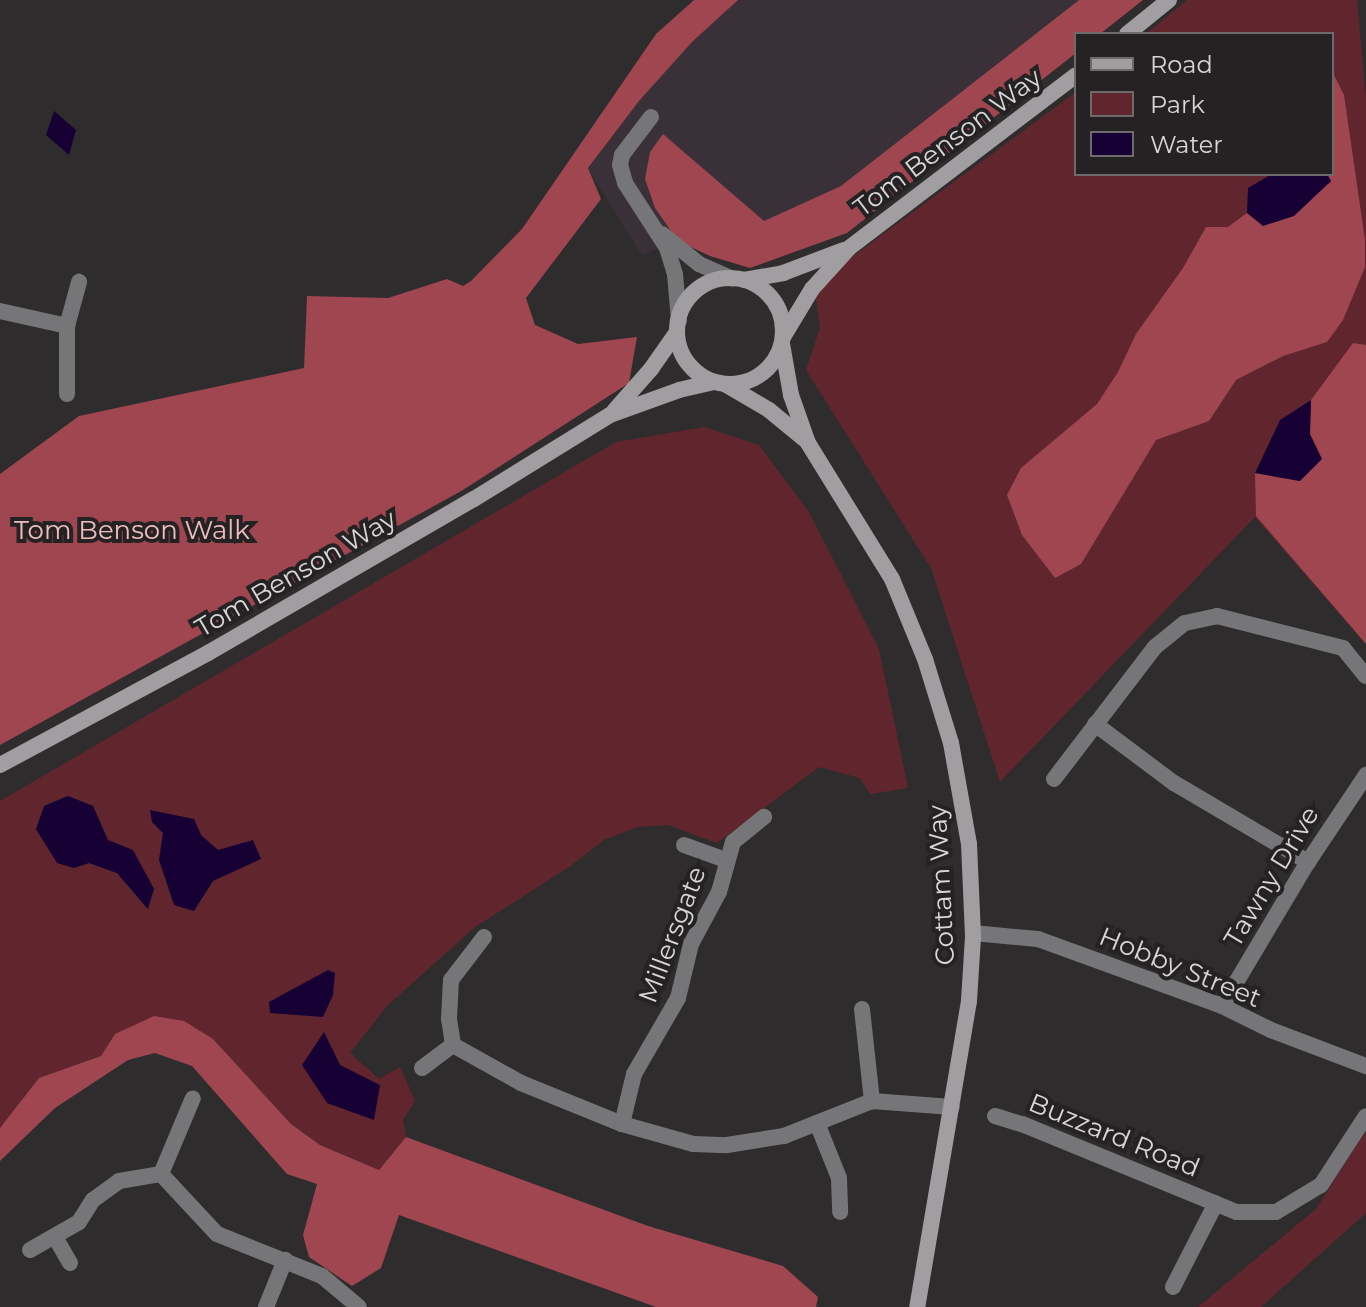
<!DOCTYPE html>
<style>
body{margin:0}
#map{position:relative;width:1366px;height:1307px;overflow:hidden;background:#2f2c2e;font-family:Montserrat,sans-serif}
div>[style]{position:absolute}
.built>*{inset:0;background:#3a3138}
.green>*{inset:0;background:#61262d}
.forest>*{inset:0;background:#9f4650}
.water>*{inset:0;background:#170034}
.street>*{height:16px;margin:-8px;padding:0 8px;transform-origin:8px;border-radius:8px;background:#767577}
.secondary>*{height:16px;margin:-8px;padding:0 8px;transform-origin:8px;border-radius:8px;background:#a09ea1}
.secondary>.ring{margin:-8px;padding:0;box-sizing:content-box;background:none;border:16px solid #a09ea1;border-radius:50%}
span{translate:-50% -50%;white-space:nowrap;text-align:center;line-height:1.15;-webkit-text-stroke:8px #252224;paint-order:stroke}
.street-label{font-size:26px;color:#d8d6d8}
.park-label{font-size:26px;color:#f0bdbf}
.legend{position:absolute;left:1074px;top:32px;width:260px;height:144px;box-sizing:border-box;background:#252224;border:2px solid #6d6a6c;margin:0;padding:10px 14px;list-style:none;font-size:24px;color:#d8d6d8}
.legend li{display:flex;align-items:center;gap:16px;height:40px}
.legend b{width:40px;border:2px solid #6d6a6c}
</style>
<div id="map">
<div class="built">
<div style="clip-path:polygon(738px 0,1079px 0,841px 186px,751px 227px,678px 241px,642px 255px,588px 169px,639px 101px,692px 42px)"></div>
</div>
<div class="green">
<div style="clip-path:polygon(1187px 0,1357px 0,1366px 99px,1366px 644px,1255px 517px,1000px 782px,931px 568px,806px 370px,820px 328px,814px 285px,1076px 92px,1076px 174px,1332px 174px,1332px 34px,1146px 34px)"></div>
<div style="clip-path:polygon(evenodd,704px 427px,759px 445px,809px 512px,879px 649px,908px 788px,870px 794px,860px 778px,819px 767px,717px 843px,668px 825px,637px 827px,604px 840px,569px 867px,475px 927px,387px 1006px,350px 1053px,379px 1079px,400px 1067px,415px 1101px,403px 1120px,406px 1137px,379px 1170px,320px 1145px,291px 1124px,213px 1039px,115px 1034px,101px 1056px,39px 1078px,0 1128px,0 801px,616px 442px,704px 427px,67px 796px,93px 806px,108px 840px,147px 909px,117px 873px,89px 863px,74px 868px,44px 806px,67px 796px,704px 427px,194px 819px,201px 835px,218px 850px,213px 881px,193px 911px,159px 860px,163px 833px,152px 822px,194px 819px,704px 427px,324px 1033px,340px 1065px,303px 1065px,324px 1033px)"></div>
<div style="clip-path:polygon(1366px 1131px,1366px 1213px,1261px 1307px,1198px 1307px,1316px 1209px)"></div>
</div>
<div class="forest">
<div style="clip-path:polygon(694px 0,738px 0,692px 42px,639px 101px,588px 168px,601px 199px,526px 298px,535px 325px,578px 344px,637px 337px,629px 383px,463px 490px,0 745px,0 474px,79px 416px,304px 368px,307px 296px,388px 298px,447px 279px,463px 286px,471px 281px,522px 229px,656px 34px)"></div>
<div style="clip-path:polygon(1079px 0,1143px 0,1100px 34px,1076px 34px,1076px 53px,847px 233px,750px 268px,710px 256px,678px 241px,655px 208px,645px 179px,650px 152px,663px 134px,764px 221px,841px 186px)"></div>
<div style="clip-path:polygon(1332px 71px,1344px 95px,1365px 240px,1365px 267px,1343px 320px,1327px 342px,1283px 356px,1236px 380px,1209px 421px,1156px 440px,1081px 564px,1055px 578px,1022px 535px,1007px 495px,1021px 468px,1097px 404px,1118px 372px,1136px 334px,1183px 268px,1206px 227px,1228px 227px,1247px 213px,1264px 225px,1331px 182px,1327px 174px,1332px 174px)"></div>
<div style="clip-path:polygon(1353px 343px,1366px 345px,1366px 644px,1256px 516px,1255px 473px,1300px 481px,1310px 434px,1311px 400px)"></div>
<div style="clip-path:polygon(154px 1016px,184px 1021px,213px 1039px,291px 1124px,320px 1145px,379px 1170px,406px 1137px,648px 1226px,783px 1266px,818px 1297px,816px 1307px,656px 1307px,399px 1215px,381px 1268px,352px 1286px,309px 1257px,303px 1235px,317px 1184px,287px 1174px,192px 1066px,155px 1053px,128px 1060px,55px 1108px,0 1161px,0 1128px,39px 1078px,101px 1056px,115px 1034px)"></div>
</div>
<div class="water">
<div style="clip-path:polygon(54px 111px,76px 130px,69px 155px,46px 135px)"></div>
<div style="clip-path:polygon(1272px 174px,1327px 174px,1331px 181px,1294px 216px,1263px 226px,1247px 213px,1248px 188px)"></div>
<div style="clip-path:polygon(1311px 400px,1310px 434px,1322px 459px,1300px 481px,1255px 473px,1280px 420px)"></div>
<div style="clip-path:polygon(68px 796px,93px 806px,108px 840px,133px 850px,154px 889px,148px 909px,117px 873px,89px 863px,74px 868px,57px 863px,36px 829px,44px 806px)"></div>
<div style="clip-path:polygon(150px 810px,194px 819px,201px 835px,218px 850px,253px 840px,261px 859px,213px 881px,194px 911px,174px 905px,159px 860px,163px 833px,152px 822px)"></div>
<div style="clip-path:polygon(328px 970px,335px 973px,333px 995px,323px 1017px,270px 1013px,269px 1002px)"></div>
<div style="clip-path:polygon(324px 1032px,340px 1065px,380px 1085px,374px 1120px,327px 1103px,302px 1065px)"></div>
</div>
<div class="street">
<div style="left:651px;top:117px;width:48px;rotate:127.3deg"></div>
<div style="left:622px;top:155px;width:10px;rotate:101deg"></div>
<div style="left:620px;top:165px;width:19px;rotate:74deg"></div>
<div style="left:625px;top:183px;width:77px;rotate:57.1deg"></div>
<div style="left:667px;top:248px;width:27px;rotate:73deg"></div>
<div style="left:675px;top:274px;width:47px;rotate:85.1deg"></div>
<div style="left:662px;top:234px;width:48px;rotate:39deg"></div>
<div style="left:699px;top:264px;width:36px;rotate:24deg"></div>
<div style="left:0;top:311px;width:69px;rotate:12.6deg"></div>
<div style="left:67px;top:394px;width:68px;rotate:-90deg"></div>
<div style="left:67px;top:326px;width:46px;rotate:-74.7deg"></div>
<div style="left:1095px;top:724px;width:99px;rotate:36.8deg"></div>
<div style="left:1174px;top:783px;width:156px;rotate:30.5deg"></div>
<div style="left:1054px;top:779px;width:166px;rotate:-52.6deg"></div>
<div style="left:1155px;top:647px;width:38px;rotate:-39deg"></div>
<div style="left:1185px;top:623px;width:33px;rotate:-12deg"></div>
<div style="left:1217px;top:616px;width:130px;rotate:14.3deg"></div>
<div style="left:1343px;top:648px;width:36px;rotate:51deg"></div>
<div style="left:684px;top:845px;width:45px;rotate:19.7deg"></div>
<div style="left:973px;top:933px;width:65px;rotate:5.3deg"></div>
<div style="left:1038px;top:939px;width:196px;rotate:20deg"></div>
<div style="left:1222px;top:1006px;width:55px;rotate:26.1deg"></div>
<div style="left:1271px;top:1030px;width:102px;rotate:20.8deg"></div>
<div style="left:484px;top:937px;width:54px;rotate:127.5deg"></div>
<div style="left:451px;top:980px;width:39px;rotate:93deg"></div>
<div style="left:449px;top:1019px;width:26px;rotate:81deg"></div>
<div style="left:453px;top:1045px;width:78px;rotate:29.2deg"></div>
<div style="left:521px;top:1083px;width:109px;rotate:22.1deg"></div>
<div style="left:622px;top:1124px;width:74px;rotate:15.7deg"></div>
<div style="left:693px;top:1144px;width:34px;rotate:2deg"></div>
<div style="left:727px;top:1145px;width:58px;rotate:-9deg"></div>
<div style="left:784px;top:1136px;width:95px;rotate:-21.7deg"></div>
<div style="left:872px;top:1101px;width:80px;rotate:4.3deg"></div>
<div style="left:1222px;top:1006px;width:168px;rotate:-59.2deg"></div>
<div style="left:1308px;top:862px;width:105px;rotate:-56.3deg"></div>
<div style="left:862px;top:1009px;width:93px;rotate:83.8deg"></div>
<div style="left:422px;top:1068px;width:39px;rotate:-37deg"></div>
<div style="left:995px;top:1116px;width:28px;rotate:17deg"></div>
<div style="left:1022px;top:1124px;width:232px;rotate:22.3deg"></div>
<div style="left:1237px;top:1212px;width:39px"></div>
<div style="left:1276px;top:1212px;width:52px;rotate:-31deg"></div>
<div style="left:1321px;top:1185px;width:82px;rotate:-56.9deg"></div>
<div style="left:817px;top:1123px;width:59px;rotate:68.2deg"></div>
<div style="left:839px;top:1178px;width:34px;rotate:88deg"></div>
<div style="left:622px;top:1124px;width:51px;rotate:-76.5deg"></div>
<div style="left:634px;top:1074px;width:88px;rotate:-59.9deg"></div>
<div style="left:678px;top:998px;width:56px;rotate:-76.5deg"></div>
<div style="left:691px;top:944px;width:59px;rotate:-61.7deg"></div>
<div style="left:719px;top:892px;width:52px;rotate:-74.4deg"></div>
<div style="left:733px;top:842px;width:40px;rotate:-39deg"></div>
<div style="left:161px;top:1174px;width:82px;rotate:-67.2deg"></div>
<div style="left:55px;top:1237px;width:30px;rotate:60deg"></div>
<div style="left:30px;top:1250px;width:56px;rotate:-29.7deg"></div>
<div style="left:79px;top:1222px;width:26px;rotate:-58deg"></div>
<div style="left:93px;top:1200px;width:32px;rotate:-36deg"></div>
<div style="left:119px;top:1181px;width:43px;rotate:-9.5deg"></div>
<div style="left:161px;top:1174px;width:82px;rotate:47deg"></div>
<div style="left:217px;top:1234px;width:113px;rotate:21.8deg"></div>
<div style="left:322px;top:1276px;width:48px;rotate:40deg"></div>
<div style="left:1173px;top:1287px;width:94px;rotate:-62.9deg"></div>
<div style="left:266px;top:1307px;width:51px;rotate:-68deg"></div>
</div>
<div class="secondary">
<div style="left:1127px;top:34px;width:54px;rotate:-39deg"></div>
<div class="ring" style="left:677px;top:278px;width:90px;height:90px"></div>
<div style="left:744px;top:280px;width:40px;rotate:-10deg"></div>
<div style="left:783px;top:273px;width:65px;rotate:-20.7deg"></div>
<div style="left:783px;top:337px;width:56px;rotate:-58.9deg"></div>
<div style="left:812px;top:289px;width:55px;rotate:-47.9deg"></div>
<div style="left:849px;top:248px;width:285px;rotate:-37.3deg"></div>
<div style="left:782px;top:344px;width:52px;rotate:80deg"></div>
<div style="left:791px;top:395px;width:51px;rotate:70.5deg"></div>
<div style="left:808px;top:443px;width:160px;rotate:58.3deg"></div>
<div style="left:892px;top:579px;width:87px;rotate:67.6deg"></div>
<div style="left:925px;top:659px;width:88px;rotate:72.8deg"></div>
<div style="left:951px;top:743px;width:103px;rotate:79.9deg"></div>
<div style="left:969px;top:844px;width:93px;rotate:87.5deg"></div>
<div style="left:973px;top:937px;width:64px;rotate:93.6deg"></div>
<div style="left:969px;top:1001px;width:310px;rotate:99.6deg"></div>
<div style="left:725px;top:384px;width:51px;rotate:30.6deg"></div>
<div style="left:769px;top:410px;width:45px;rotate:39.6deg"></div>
<div style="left:614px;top:411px;width:56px;rotate:-48.6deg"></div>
<div style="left:651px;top:369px;width:45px;rotate:-54.9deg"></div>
<div style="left:0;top:765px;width:236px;rotate:-28.3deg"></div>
<div style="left:208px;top:653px;width:307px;rotate:-30.1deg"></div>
<div style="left:474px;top:499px;width:160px;rotate:-31.7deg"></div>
<div style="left:610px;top:415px;width:73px;rotate:-19.9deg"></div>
<div style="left:679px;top:390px;width:36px;rotate:-13deg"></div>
</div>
<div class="street-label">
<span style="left:948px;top:143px;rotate:-37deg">Tom Benson Way</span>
<span style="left:296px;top:574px;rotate:-30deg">Tom Benson Way</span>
<span style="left:1272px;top:877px;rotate:-59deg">Tawny Drive</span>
<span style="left:942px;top:885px;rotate:-93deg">Cottam Way</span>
<span style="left:673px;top:935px;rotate:-69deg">Millersgate</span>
<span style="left:1180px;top:968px;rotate:22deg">Hobby Street</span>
<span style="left:1114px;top:1136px;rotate:22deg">Buzzard Road</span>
</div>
<div class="park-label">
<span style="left:132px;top:531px">Tom Benson Walk</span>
</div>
<ul class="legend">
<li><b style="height:10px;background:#a09ea1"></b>Road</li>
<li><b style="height:22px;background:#61262d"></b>Park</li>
<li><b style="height:22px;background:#170034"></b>Water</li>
</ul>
</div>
